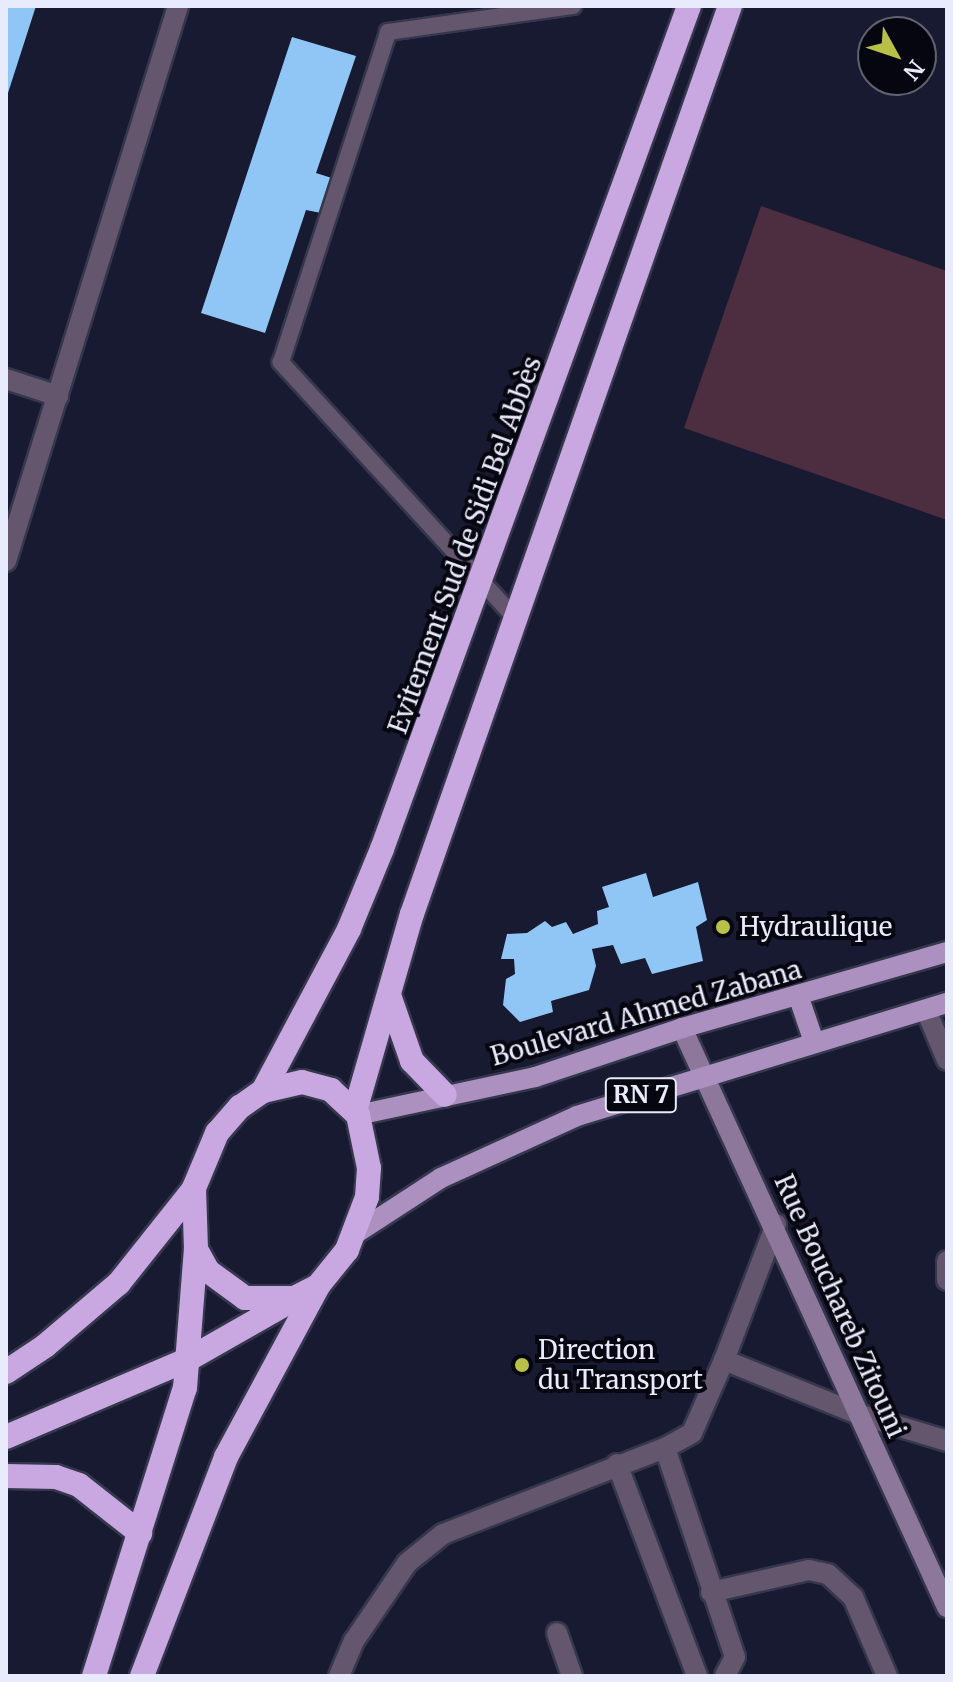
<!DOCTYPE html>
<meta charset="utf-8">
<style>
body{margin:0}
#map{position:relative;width:953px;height:1682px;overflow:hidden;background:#181a31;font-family:Merriweather,serif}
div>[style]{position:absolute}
.green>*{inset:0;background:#4d2d40}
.building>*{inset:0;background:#90c6f5}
.roads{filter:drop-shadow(2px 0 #35374d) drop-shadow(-2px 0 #35374d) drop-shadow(0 2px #35374d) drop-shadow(0 -2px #35374d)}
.lane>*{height:16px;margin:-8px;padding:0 8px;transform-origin:8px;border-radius:8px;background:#64566d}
.street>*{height:20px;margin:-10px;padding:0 10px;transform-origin:10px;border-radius:10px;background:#64566d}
.secondary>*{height:20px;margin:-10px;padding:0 10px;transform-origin:10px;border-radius:10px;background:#8d779b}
.primary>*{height:20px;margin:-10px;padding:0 10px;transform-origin:10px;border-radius:10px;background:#ac90bf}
.highway>*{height:24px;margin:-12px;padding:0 12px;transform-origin:12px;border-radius:12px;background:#c9a7e0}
.dots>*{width:22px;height:22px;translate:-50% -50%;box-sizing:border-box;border:4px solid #060610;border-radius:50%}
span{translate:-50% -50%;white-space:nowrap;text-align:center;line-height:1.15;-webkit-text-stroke:8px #060610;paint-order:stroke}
.shield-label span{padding:2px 6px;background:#060610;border:2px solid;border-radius:6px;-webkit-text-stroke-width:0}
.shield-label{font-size:24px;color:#e8ebfb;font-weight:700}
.street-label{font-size:26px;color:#e8ebfb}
.poi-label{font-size:26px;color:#e8ebfb}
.left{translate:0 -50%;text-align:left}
.frame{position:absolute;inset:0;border:8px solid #e8ebfb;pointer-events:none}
.north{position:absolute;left:857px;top:16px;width:80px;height:80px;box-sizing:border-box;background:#060610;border:2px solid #60626e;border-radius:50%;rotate:130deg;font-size:22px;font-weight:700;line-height:32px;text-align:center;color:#e8ebfb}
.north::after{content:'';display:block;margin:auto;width:28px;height:36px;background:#b8c147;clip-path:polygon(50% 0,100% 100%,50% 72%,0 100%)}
</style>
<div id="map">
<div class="green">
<div style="clip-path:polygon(761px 206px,947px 271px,947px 520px,684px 428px)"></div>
</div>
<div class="building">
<div style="clip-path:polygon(6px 6px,36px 6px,7px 96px,6px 96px)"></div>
<div style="clip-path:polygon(292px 37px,356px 56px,316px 173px,338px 180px,326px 214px,306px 210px,265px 333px,201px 313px)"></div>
<div style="clip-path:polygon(646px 873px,653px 897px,698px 882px,707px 920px,696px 927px,703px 961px,652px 974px,645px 958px,621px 964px,613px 945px,592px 949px,596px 966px,589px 990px,551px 1001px,553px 1012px,520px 1022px,503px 1005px,506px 979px,515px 974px,514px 959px,501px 959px,507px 934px,527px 933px,545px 921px,552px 927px,566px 922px,573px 934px,598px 924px,597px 911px,609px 907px,602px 887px)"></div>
</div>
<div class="roads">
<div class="lane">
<div style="left:517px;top:620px;width:350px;rotate:-132.5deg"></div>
<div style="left:281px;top:362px;width:347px;rotate:-72deg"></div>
<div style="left:388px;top:32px;width:187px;rotate:-8deg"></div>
</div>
<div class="street">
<div style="left:6px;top:379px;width:55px;rotate:18.1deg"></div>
<div style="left:6px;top:561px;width:581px;rotate:-72.78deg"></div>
<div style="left:926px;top:1010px;width:54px;rotate:67.2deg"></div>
<div style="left:776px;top:1224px;width:146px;rotate:110.9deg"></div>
<div style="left:724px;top:1360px;width:148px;rotate:21.9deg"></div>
<div style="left:861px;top:1415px;width:90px;rotate:16.8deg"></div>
<div style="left:947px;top:1261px;width:19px;rotate:90deg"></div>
<div style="left:665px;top:1448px;width:220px;rotate:71.5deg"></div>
<div style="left:735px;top:1657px;width:21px;rotate:118deg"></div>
<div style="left:617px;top:1464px;width:227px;rotate:69.3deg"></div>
<div style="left:711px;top:1592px;width:100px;rotate:-12.7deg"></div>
<div style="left:809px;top:1570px;width:19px;rotate:12deg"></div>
<div style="left:828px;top:1574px;width:34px;rotate:43deg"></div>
<div style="left:853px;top:1597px;width:86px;rotate:66.7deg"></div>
<div style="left:557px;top:1633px;width:46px;rotate:70.8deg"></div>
<div style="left:339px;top:1676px;width:38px;rotate:-67deg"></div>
<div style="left:354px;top:1641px;width:94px;rotate:-55.8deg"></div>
<div style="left:407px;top:1563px;width:46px;rotate:-38.9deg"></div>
<div style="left:443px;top:1534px;width:238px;rotate:-21.2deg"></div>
<div style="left:665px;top:1448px;width:31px;rotate:-29deg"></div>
<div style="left:692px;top:1433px;width:80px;rotate:-66.3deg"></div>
</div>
<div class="secondary">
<div style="left:682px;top:1028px;width:637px;rotate:65.41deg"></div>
</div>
<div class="primary">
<div style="left:798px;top:995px;width:50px;rotate:71.2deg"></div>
<div style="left:358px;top:1115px;width:181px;rotate:-12.1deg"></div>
<div style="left:535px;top:1077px;width:155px;rotate:-18.4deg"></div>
<div style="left:682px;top:1028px;width:276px;rotate:-16deg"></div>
<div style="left:355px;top:1234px;width:103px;rotate:-33.1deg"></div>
<div style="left:441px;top:1178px;width:149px;rotate:-24.5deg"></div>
<div style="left:577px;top:1116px;width:387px;rotate:-17deg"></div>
</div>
<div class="highway">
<div style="left:389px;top:995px;width:70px;rotate:70.8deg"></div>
<div style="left:412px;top:1061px;width:47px;rotate:45.9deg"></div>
<div style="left:302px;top:1082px;width:30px;rotate:15deg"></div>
<div style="left:331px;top:1090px;width:37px;rotate:43deg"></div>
<div style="left:358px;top:1115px;width:54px;rotate:78.3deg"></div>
<div style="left:369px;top:1168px;width:29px;rotate:94deg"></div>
<div style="left:367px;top:1197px;width:57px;rotate:110.7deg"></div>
<div style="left:347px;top:1250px;width:46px;rotate:128.9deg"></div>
<div style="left:318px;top:1286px;width:27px;rotate:153deg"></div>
<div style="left:294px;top:1298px;width:49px;rotate:180deg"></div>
<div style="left:245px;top:1298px;width:46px;rotate:-143.9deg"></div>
<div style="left:208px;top:1271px;width:25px;rotate:-119deg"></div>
<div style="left:196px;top:1249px;width:61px;rotate:-91.9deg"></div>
<div style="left:194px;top:1188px;width:60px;rotate:-67.3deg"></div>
<div style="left:217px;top:1133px;width:35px;rotate:-49deg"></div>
<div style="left:240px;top:1107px;width:28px;rotate:-35deg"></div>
<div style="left:263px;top:1091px;width:40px;rotate:-13deg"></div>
<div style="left:263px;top:1091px;width:183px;rotate:-62deg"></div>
<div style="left:349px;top:929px;width:87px;rotate:-67.6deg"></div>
<div style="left:382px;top:849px;width:897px;rotate:-69.99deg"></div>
<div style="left:355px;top:1111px;width:205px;rotate:-73.9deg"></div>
<div style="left:412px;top:914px;width:962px;rotate:-70.7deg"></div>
<div style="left:6px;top:1372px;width:47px;rotate:-33.7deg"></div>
<div style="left:45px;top:1346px;width:97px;rotate:-40.4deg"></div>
<div style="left:119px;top:1283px;width:119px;rotate:-51.5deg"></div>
<div style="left:6px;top:1437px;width:199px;rotate:-23.1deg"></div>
<div style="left:189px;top:1359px;width:115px;rotate:-29.7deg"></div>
<div style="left:6px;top:1476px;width:50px;rotate:1.1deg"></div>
<div style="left:56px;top:1477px;width:24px;rotate:19deg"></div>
<div style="left:79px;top:1485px;width:78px;rotate:38.2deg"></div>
<div style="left:94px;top:1676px;width:302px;rotate:-72.5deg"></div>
<div style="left:185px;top:1388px;width:139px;rotate:-85.5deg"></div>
<div style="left:142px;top:1676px;width:235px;rotate:-69deg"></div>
<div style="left:226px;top:1457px;width:194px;rotate:-61.7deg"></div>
</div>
</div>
<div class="dots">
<div style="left:723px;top:927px;background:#b8c147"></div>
<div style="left:522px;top:1365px;background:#b8c147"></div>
</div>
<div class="shield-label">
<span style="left:641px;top:1095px">RN 7</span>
</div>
<div class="street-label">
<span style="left:465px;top:545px;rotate:-70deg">Evitement Sud de Sidi Bel Abbès</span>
<span style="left:646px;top:1013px;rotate:-16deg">Boulevard Ahmed Zabana</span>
<span style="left:840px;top:1306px;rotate:66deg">Rue Bouchareb Zitouni</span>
</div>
<div class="poi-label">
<span class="left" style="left:739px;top:927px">Hydraulique</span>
<span class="left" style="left:538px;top:1365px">Direction<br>du Transport</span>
</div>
<div class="frame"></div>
<div class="north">N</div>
</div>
